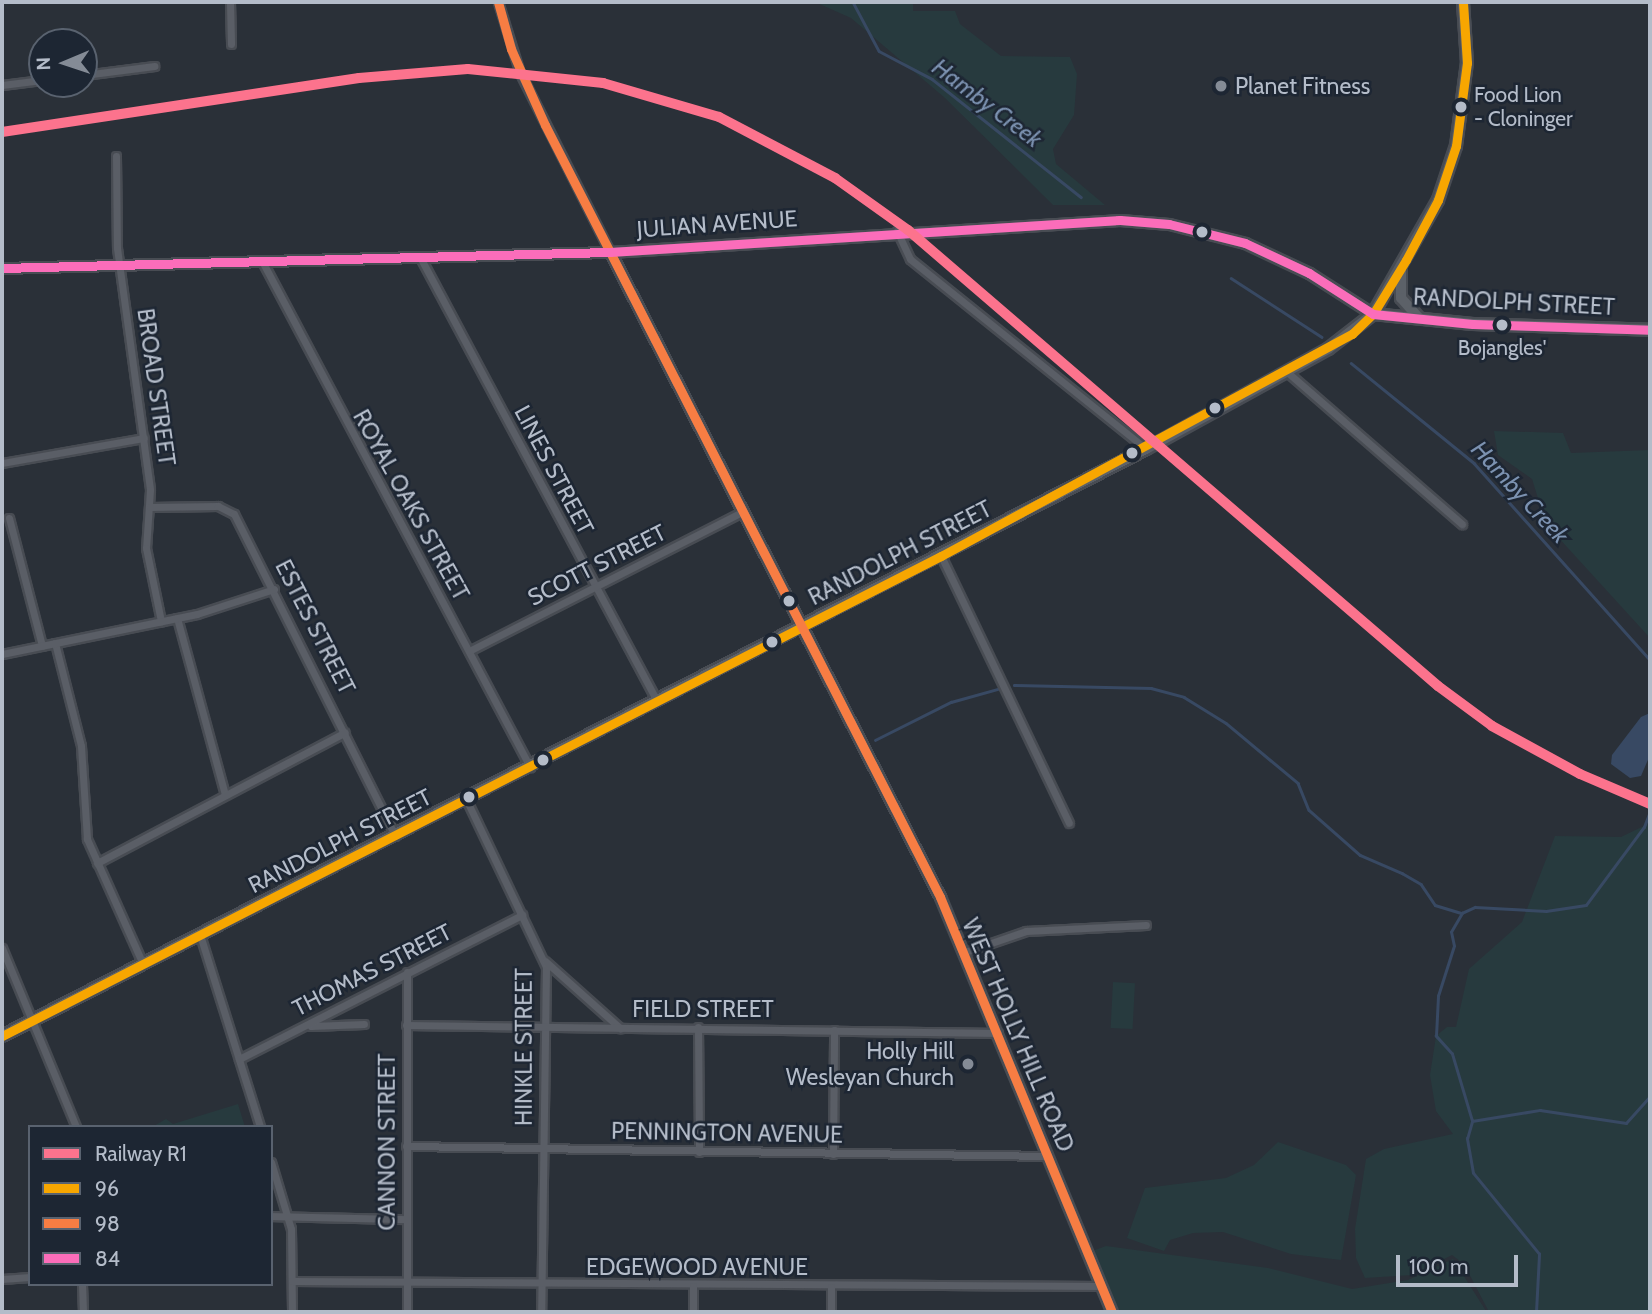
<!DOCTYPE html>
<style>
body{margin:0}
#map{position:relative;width:1652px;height:1314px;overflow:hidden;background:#2a3038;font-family:Cabin,sans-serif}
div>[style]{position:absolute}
.green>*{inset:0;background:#273a3e;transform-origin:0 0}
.water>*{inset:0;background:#384963}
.stream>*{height:2.5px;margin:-1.25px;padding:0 1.25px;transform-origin:1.25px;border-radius:1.25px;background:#384963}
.roads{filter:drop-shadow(2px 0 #484c53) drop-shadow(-2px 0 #484c53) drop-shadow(0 2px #484c53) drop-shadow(0 -2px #484c53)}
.minor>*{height:7px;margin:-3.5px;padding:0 3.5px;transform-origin:3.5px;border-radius:3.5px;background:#5a5e66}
.tertiary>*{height:9px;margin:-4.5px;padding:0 4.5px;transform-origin:4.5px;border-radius:4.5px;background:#5a5e66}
.secondary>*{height:10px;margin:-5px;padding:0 5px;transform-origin:5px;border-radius:5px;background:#595d64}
.primary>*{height:10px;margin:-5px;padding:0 5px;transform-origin:5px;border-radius:5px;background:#5c6168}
.bus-1>*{height:9px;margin:-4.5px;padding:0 4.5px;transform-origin:4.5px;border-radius:4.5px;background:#f7a600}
.bus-2>*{height:9px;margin:-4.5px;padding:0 4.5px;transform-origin:4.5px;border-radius:4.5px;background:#f77d43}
.bus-3>*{height:9px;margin:-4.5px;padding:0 4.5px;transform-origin:4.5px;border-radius:4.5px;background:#fb6dba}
.rail-1>*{height:10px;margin:-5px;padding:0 5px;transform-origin:5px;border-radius:5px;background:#fc738d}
.dots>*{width:19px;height:19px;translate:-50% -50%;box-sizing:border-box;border:4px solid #1d2633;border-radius:50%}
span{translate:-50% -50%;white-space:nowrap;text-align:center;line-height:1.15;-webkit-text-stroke:5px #1d2633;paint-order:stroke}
.bus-label{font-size:21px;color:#b4bcc9}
.left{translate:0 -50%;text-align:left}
.poi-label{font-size:23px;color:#b4bcc9}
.right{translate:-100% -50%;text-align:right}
.street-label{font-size:23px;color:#b4bcc9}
.water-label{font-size:24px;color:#7c92b1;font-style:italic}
.frame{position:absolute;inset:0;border:4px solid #b4bcc9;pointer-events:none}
.legend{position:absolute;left:28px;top:1125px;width:245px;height:161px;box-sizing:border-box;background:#1d2633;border:2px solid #59626f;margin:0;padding:9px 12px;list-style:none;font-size:21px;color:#b4bcc9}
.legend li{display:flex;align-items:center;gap:14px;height:35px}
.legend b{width:35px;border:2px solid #59626f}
.north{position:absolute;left:28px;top:28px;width:70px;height:70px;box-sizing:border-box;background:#1d2633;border:2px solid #59626f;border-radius:50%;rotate:268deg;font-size:19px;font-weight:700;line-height:28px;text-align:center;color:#b4bcc9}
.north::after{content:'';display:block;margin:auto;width:24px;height:32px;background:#848b96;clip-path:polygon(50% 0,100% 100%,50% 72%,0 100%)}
.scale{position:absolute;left:1396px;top:1255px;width:122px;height:32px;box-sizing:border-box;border:4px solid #b4bcc9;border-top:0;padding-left:9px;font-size:21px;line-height:24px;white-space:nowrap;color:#b4bcc9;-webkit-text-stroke:5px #1d2633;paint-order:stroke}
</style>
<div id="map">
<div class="green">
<div style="clip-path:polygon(815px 2px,913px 2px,913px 11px,955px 11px,960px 24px,1001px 56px,1070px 57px,1077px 74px,1074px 115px,1053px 149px,1056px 164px,1105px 205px,1053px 205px,945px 98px,851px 18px)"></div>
<div style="clip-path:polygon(1494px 431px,1563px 433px,1571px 453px,1650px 450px,1650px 638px,1546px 524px,1532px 479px,1498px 455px)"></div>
<div style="clip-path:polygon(1650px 823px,1650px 1312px,1489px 1312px,1464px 1264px,1452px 1255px,1412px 1275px,1365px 1278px,1356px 1258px,1355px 1229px,1366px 1159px,1384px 1149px,1453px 1134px,1436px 1111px,1430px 1075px,1436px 1036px,1447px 1027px,1456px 1027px,1469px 969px,1522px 922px,1555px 836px,1621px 837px)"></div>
<div style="left:1113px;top:982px;width:22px;height:46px;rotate:3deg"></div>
<div style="clip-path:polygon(238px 1104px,245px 1127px,152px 1127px,166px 1119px,173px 1124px)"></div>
<div style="clip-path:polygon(1278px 1142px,1346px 1165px,1356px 1175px,1341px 1260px,1291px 1254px,1223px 1232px,1193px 1233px,1170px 1240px,1164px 1251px,1127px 1238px,1145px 1188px,1226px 1178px,1254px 1165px)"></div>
<div style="clip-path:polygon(1106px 1246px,1268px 1268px,1352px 1289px,1408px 1280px,1453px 1259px,1486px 1311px,1112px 1312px,1087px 1253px)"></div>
</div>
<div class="water">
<div style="clip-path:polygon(1650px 713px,1650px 755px,1641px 776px,1630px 778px,1611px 764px,1612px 755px,1641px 717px)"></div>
</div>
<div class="stream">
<div style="left:853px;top:2px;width:55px;rotate:62deg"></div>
<div style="left:879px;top:51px;width:60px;rotate:27.8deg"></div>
<div style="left:932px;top:79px;width:190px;rotate:38.4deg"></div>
<div style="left:1231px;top:278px;width:108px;rotate:33deg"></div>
<div style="left:1351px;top:363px;width:159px;rotate:39.1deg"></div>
<div style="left:1474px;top:463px;width:264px;rotate:48.2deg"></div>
<div style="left:1014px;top:685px;width:137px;rotate:1.3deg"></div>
<div style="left:1151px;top:688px;width:34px;rotate:15deg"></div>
<div style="left:1184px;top:697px;width:49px;rotate:31.8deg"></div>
<div style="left:1226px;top:723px;width:94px;rotate:39.8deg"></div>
<div style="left:1298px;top:783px;width:29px;rotate:68deg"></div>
<div style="left:1309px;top:810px;width:68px;rotate:41.4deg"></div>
<div style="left:1360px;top:855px;width:46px;rotate:23.2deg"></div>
<div style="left:1402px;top:873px;width:22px;rotate:30deg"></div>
<div style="left:1421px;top:884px;width:25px;rotate:56deg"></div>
<div style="left:1435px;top:905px;width:27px;rotate:17deg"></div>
<div style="left:875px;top:740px;width:85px;rotate:-26.6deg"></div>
<div style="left:951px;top:702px;width:52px;rotate:-15.6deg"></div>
<div style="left:1472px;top:1121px;width:69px;rotate:-9.2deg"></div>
<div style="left:1540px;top:1110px;width:87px;rotate:8.6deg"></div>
<div style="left:1626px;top:1123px;width:36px;rotate:-48deg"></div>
<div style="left:1536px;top:1312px;width:58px;rotate:-87deg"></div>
<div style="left:1539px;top:1254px;width:104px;rotate:-129.2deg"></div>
<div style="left:1473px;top:1173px;width:35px;rotate:-100deg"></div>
<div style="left:1467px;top:1139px;width:19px;rotate:-74deg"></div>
<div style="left:1472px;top:1121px;width:70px;rotate:-106.6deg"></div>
<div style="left:1452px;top:1054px;width:24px;rotate:-132deg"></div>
<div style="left:1436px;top:1036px;width:40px;rotate:-87.1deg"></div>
<div style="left:1438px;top:996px;width:52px;rotate:-72.3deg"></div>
<div style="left:1454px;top:946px;width:14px;rotate:-102deg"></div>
<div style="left:1451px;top:932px;width:22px;rotate:-60deg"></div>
<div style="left:1462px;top:913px;width:14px;rotate:-25deg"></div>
<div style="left:1475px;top:907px;width:71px;rotate:3.2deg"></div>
<div style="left:1546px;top:911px;width:40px;rotate:-8.5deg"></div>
<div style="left:1586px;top:905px;width:97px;rotate:-53.4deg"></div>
<div style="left:1644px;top:827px;width:14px;rotate:-69deg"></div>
</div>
<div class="roads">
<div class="minor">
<div style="left:230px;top:2px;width:42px;rotate:88.6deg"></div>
<div style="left:498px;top:2px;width:74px;rotate:72.8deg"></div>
<div style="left:520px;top:73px;width:200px;rotate:63.3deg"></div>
<div style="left:84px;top:75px;width:71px;rotate:-7.3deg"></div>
<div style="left:2px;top:85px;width:40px;rotate:-7.1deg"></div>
<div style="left:116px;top:156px;width:92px;rotate:89.4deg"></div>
<div style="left:117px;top:248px;width:244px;rotate:82.2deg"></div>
<div style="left:150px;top:490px;width:58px;rotate:93.9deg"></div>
<div style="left:146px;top:548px;width:75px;rotate:78.4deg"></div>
<div style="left:897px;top:231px;width:31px;rotate:65deg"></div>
<div style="left:910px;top:259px;width:303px;rotate:38.8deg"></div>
<div style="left:420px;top:257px;width:503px;rotate:61.91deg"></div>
<div style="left:262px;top:261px;width:573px;rotate:62.09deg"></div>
<div style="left:1287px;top:372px;width:232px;rotate:41deg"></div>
<div style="left:2px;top:463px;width:144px;rotate:-10deg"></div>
<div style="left:150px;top:507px;width:68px;rotate:-0.8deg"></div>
<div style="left:218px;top:506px;width:18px;rotate:27deg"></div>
<div style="left:234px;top:514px;width:360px;rotate:63.4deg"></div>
<div style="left:9px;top:518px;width:132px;rotate:75.5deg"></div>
<div style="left:941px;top:556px;width:296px;rotate:64.4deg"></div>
<div style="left:177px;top:618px;width:183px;rotate:74.8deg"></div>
<div style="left:55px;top:643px;width:106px;rotate:75.8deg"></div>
<div style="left:81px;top:746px;width:93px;rotate:86.3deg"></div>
<div style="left:87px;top:839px;width:137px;rotate:65.9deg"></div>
<div style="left:469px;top:651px;width:306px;rotate:-27deg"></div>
<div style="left:2px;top:654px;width:199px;rotate:-11.6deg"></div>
<div style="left:197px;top:614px;width:81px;rotate:-18deg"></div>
<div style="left:466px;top:799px;width:186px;rotate:64.5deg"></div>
<div style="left:546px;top:967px;width:345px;rotate:90.8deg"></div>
<div style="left:97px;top:863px;width:280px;rotate:-27.8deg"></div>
<div style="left:200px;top:935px;width:201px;rotate:72.6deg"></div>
<div style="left:2px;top:948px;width:194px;rotate:67.5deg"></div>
<div style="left:965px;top:952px;width:65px;rotate:-19deg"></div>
<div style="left:1026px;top:931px;width:120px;rotate:-2.9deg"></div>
<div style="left:545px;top:961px;width:101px;rotate:41.8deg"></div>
<div style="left:406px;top:1025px;width:592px;rotate:0.77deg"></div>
<div style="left:311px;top:1026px;width:53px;rotate:-2.2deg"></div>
<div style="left:698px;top:1027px;width:125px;rotate:89.5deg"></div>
<div style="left:239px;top:1059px;width:318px;rotate:-27deg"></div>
<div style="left:406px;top:1146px;width:642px;rotate:0.89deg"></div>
<div style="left:833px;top:1154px;width:124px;rotate:-89.5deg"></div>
<div style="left:271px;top:1162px;width:70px;rotate:73.4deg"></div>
<div style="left:291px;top:1229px;width:83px;rotate:89.3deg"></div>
<div style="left:271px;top:1216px;width:135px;rotate:1.3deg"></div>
<div style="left:2px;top:1279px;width:28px;rotate:-4deg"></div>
<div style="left:292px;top:1281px;width:809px;rotate:0.35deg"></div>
<div style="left:82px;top:1284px;width:28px;rotate:88deg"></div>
<div style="left:407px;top:1312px;width:340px;rotate:-90deg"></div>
<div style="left:693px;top:1312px;width:26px;rotate:-90deg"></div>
<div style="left:831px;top:1312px;width:25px;rotate:-90deg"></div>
</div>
<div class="tertiary">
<div style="left:610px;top:252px;width:725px;rotate:62.9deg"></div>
<div style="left:940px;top:897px;width:449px;rotate:67.5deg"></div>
<div style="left:2px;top:268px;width:608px;rotate:-1.51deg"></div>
<div style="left:610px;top:252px;width:511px;rotate:-3.59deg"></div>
<div style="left:1120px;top:220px;width:49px;rotate:4.7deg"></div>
<div style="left:1169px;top:224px;width:78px;rotate:14deg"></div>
<div style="left:1245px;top:243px;width:71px;rotate:25.1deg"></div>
<div style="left:1309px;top:273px;width:76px;rotate:32.6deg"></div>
</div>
<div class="secondary">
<div style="left:1373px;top:314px;width:131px;rotate:-60.3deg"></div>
<div style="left:1438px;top:200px;width:57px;rotate:-71.6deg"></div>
<div style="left:1456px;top:146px;width:84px;rotate:-82.5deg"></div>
<div style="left:1467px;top:63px;width:61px;rotate:-93.8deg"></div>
</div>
<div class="primary">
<div style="left:1401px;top:269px;width:29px;rotate:90deg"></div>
<div style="left:1401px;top:298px;width:27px;rotate:48deg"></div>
<div style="left:2px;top:1036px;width:1286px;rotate:-27.16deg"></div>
<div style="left:1146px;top:449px;width:208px;rotate:-28.8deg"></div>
<div style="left:1328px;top:349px;width:57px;rotate:-37.9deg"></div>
<div style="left:1373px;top:314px;width:100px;rotate:5.7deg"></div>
<div style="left:1473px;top:324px;width:177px;rotate:1.9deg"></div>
</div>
</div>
<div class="bus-1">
<div style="left:2px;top:1036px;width:1055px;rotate:-27.08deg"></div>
<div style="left:941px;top:556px;width:467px;rotate:-28.4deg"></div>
<div style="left:1352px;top:334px;width:29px;rotate:-44deg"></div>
<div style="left:1373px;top:314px;width:63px;rotate:-58.6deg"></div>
<div style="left:1406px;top:260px;width:68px;rotate:-61.9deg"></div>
<div style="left:1438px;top:200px;width:57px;rotate:-71.6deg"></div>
<div style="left:1456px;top:146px;width:84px;rotate:-82.5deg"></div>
<div style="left:1467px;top:63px;width:61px;rotate:-93.8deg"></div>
</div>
<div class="bus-2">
<div style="left:498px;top:2px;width:49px;rotate:74.5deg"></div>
<div style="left:511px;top:49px;width:83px;rotate:65.9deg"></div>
<div style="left:545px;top:125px;width:867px;rotate:62.9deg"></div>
<div style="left:940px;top:897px;width:449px;rotate:67.5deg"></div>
</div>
<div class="bus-3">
<div style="left:2px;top:268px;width:608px;rotate:-1.51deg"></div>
<div style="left:610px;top:252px;width:511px;rotate:-3.59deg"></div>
<div style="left:1120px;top:220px;width:49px;rotate:4.7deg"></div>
<div style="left:1169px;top:224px;width:78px;rotate:14deg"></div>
<div style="left:1245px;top:243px;width:71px;rotate:25.1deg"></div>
<div style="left:1309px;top:273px;width:76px;rotate:32.6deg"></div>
<div style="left:1373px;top:314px;width:100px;rotate:5.7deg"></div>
<div style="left:1473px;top:324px;width:177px;rotate:1.9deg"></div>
</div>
<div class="rail-1">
<div style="left:2px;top:132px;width:361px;rotate:-8.6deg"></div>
<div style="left:359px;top:78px;width:109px;rotate:-4.7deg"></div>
<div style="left:468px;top:69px;width:136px;rotate:5.9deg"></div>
<div style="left:603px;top:83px;width:121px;rotate:16.3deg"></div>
<div style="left:719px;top:117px;width:131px;rotate:27.7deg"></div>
<div style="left:835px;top:178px;width:90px;rotate:35.5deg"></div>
<div style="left:908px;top:230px;width:699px;rotate:40.71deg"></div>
<div style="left:1438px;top:686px;width:67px;rotate:36.5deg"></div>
<div style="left:1492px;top:726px;width:100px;rotate:28.6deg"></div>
<div style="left:1580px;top:774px;width:76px;rotate:23.2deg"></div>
</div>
<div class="dots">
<div style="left:1221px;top:86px;background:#848b96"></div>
<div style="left:1461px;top:107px;background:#b4bcc9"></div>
<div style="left:1202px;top:232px;background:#b4bcc9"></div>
<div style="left:1502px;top:325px;background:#b4bcc9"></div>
<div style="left:1215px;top:408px;background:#b4bcc9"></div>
<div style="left:1132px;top:453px;background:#b4bcc9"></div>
<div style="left:789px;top:601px;background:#b4bcc9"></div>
<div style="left:772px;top:642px;background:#b4bcc9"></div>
<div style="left:543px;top:760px;background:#b4bcc9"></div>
<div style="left:469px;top:797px;background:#b4bcc9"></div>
<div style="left:968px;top:1064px;background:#848b96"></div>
</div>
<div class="bus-label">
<span class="left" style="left:1474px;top:107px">Food Lion<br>- Cloninger</span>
<span style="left:1502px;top:348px">Bojangles'</span>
</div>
<div class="poi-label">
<span class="left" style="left:1235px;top:86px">Planet Fitness</span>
<span class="right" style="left:954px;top:1064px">Holly Hill<br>Wesleyan Church</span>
</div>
<div class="street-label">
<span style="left:717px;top:224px;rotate:-4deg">JULIAN AVENUE</span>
<span style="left:1514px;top:302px;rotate:3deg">RANDOLPH STREET</span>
<span style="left:156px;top:387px;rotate:82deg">BROAD STREET</span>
<span style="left:554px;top:470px;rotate:62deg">LINES STREET</span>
<span style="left:411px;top:505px;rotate:61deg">ROYAL OAKS STREET</span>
<span style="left:900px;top:553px;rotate:-27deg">RANDOLPH STREET</span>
<span style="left:597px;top:565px;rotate:-27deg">SCOTT STREET</span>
<span style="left:315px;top:627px;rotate:63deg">ESTES STREET</span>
<span style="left:340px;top:841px;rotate:-27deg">RANDOLPH STREET</span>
<span style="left:372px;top:970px;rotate:-27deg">THOMAS STREET</span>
<span style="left:703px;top:1009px">FIELD STREET</span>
<span style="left:1018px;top:1035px;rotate:67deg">WEST HOLLY HILL ROAD</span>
<span style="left:524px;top:1047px;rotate:-90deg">HINKLE STREET</span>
<span style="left:727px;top:1133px;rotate:1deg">PENNINGTON AVENUE</span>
<span style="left:387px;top:1142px;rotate:-90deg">CANNON STREET</span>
<span style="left:697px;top:1267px">EDGEWOOD AVENUE</span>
</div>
<div class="water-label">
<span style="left:987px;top:103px;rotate:37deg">Hamby Creek</span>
<span style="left:1520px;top:492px;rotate:47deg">Hamby Creek</span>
</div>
<div class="frame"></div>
<ul class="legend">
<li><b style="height:9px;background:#fc738d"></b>Railway R1</li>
<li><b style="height:9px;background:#f7a600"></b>96</li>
<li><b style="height:9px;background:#f77d43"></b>98</li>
<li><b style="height:9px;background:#fb6dba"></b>84</li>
</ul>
<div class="north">N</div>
<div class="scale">100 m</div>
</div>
